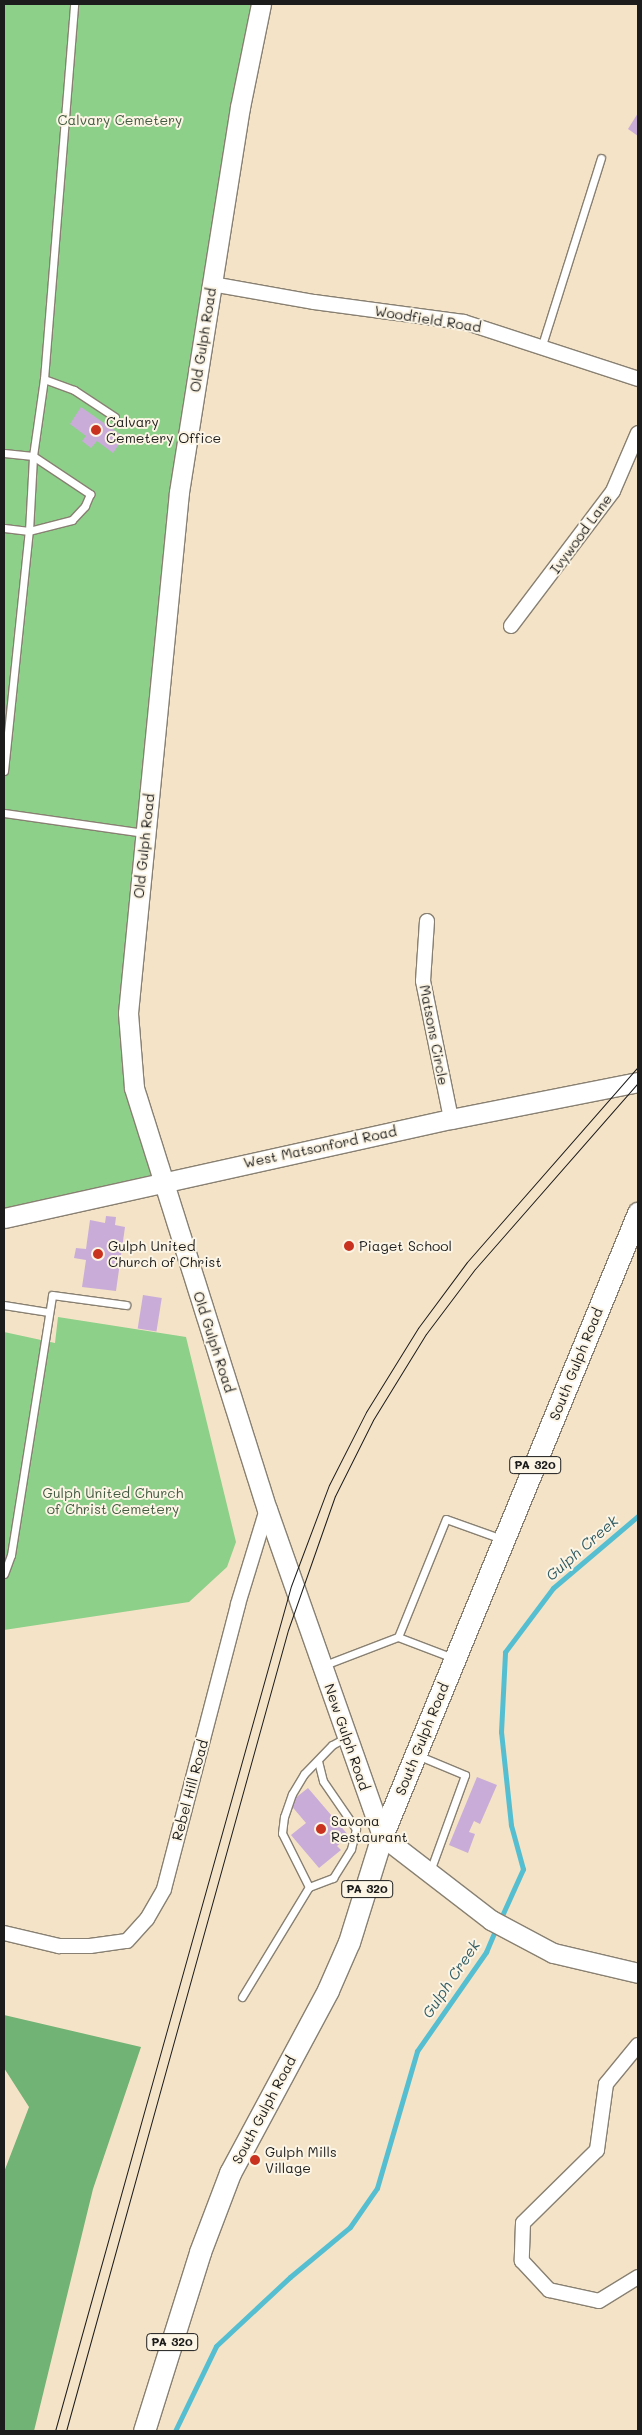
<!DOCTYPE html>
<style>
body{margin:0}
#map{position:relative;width:642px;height:2435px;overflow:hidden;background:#f4e3c7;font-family:Mali,sans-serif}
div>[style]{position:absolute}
.green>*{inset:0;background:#8cd089}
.forest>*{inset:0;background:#71b275}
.stream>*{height:5px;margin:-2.5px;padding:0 2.5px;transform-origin:2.5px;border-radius:2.5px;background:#55bfd1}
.building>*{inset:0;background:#caacd8;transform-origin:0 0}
.roads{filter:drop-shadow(1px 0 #888072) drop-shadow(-1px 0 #888072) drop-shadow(0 1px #888072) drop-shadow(0 -1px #888072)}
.lane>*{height:7px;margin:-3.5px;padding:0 3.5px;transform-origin:3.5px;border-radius:3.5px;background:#fff}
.street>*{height:14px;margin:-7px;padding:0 7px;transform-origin:7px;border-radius:7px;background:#fff}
.secondary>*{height:19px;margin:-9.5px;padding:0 9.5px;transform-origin:9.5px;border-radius:9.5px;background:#fff}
.primary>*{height:21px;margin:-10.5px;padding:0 10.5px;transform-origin:10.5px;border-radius:10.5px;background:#fff}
.tram>*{height:1px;margin:-0.5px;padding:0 0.5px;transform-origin:0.5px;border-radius:0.5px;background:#1c1c1c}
.dots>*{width:14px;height:14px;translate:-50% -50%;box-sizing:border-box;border:2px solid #fcf5e5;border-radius:50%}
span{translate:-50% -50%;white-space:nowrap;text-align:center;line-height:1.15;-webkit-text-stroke:4px #fcf5e5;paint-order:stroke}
.shield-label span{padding:1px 4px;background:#fcf5e5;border:1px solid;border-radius:4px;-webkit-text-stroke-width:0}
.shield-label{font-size:12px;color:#1c1c1c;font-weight:700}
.park-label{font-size:14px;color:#435b42}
.street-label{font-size:14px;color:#1c1c1c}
.poi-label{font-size:14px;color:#1c1c1c}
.left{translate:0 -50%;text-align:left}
.water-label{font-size:15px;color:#335d64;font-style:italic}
.frame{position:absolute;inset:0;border:5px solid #1c1c1c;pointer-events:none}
</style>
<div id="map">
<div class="green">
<div style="clip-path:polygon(4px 4px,261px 4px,179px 492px,128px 1013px,163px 1181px,4px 1218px)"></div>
<div style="clip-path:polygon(58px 1317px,186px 1337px,236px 1542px,227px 1567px,189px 1602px,4px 1630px,4px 1332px,55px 1343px)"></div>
</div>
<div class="forest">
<div style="clip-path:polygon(4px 2015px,141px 2047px,93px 2189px,34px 2431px,4px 2431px,4px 2172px,29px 2107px,4px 2068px)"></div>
</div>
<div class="stream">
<div style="left:500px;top:1920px;width:56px;rotate:-65.7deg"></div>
<div style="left:523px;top:1869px;width:46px;rotate:-105.3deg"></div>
<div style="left:511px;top:1825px;width:94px;rotate:-96.1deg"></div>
<div style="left:501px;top:1732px;width:80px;rotate:-87.1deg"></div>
<div style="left:505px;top:1652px;width:80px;rotate:-53.1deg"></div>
<div style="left:553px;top:1588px;width:111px;rotate:-40.3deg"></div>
<div style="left:175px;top:2431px;width:94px;rotate:-64.2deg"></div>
<div style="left:216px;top:2346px;width:101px;rotate:-43deg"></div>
<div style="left:290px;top:2277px;width:78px;rotate:-39.8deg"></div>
<div style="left:350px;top:2227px;width:47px;rotate:-55.3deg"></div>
<div style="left:377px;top:2188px;width:143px;rotate:-73.7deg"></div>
<div style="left:417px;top:2051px;width:121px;rotate:-55.1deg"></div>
<div style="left:486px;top:1952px;width:26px;rotate:-67deg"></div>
</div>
<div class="building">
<div style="clip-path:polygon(638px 113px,638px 136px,628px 129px)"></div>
<div style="clip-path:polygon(81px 407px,124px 437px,113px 453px,97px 441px,91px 448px,82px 441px,86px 436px,70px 424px)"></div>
<div style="clip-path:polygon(106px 1216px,116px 1217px,115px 1225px,125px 1227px,116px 1291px,82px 1287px,86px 1260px,74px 1258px,76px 1248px,86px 1249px,90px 1220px,105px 1223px)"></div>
<div style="left:143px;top:1295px;width:19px;height:34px;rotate:9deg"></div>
<div style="clip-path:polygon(477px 1777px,497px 1785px,480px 1824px,474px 1821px,469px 1832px,475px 1834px,468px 1853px,449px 1845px)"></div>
<div style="clip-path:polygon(308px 1788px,349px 1836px,337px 1846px,341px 1850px,319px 1868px,291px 1835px,306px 1823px,289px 1803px)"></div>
</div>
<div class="roads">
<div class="lane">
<div style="left:542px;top:345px;width:196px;rotate:-72.5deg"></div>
<div style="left:44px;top:379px;width:32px;rotate:20deg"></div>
<div style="left:74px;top:390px;width:49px;rotate:33.4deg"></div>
<div style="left:4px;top:453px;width:29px;rotate:6deg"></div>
<div style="left:33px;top:456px;width:69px;rotate:33.7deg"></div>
<div style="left:90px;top:494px;width:13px;rotate:113deg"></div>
<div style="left:85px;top:506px;width:19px;rotate:133deg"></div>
<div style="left:72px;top:520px;width:44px;rotate:165.7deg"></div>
<div style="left:29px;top:531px;width:25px;rotate:-173deg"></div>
<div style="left:4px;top:771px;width:241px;rotate:-84.1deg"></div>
<div style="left:29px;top:531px;width:75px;rotate:-86.9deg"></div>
<div style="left:33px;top:456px;width:78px;rotate:-81.9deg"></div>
<div style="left:44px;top:379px;width:376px;rotate:-85.4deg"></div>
<div style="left:4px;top:813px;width:142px;rotate:8.1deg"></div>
<div style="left:4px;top:1305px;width:45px;rotate:9deg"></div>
<div style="left:4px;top:1574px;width:20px;rotate:-70deg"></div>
<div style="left:11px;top:1555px;width:263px;rotate:-81deg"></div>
<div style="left:52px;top:1295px;width:75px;rotate:7.7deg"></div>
<div style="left:398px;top:1637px;width:127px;rotate:-67.9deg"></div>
<div style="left:446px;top:1519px;width:59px;rotate:19.7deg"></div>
<div style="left:322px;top:1666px;width:81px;rotate:-20.9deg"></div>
<div style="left:398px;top:1637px;width:59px;rotate:20.9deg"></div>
<div style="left:417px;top:1755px;width:52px;rotate:22.6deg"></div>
<div style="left:465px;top:1775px;width:102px;rotate:110deg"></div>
<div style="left:309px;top:1887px;width:60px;rotate:-116.6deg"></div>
<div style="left:282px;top:1833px;width:16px;rotate:-83deg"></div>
<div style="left:284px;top:1817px;width:24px;rotate:-71deg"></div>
<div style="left:292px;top:1794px;width:23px;rotate:-59deg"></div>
<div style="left:304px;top:1774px;width:40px;rotate:-46deg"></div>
<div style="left:332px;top:1745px;width:17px;rotate:-28deg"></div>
<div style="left:242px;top:1997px;width:129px;rotate:-58.7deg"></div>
<div style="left:309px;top:1887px;width:26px;rotate:-21deg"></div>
<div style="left:333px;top:1878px;width:34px;rotate:-58deg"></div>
<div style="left:351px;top:1849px;width:21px;rotate:-76deg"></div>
<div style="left:356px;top:1829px;width:58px;rotate:-124.5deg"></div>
<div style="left:323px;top:1781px;width:21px;rotate:-104deg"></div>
</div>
<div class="street">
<div style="left:212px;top:284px;width:104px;rotate:10deg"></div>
<div style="left:314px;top:302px;width:151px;rotate:7.6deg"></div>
<div style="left:464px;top:322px;width:183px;rotate:18.1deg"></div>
<div style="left:511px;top:626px;width:169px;rotate:-52.9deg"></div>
<div style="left:613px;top:491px;width:63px;rotate:-66.7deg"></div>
<div style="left:427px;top:921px;width:60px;rotate:93.8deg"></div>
<div style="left:423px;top:981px;width:141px;rotate:78.5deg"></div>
<div style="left:4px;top:1933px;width:57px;rotate:13.3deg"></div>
<div style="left:59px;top:1946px;width:31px"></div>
<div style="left:90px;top:1946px;width:37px;rotate:-8deg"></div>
<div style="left:127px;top:1941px;width:30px;rotate:-48deg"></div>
<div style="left:147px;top:1919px;width:34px;rotate:-60deg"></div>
<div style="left:164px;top:1889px;width:294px;rotate:-75.4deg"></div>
<div style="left:238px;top:1604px;width:99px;rotate:-73deg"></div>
<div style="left:638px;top:2045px;width:50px;rotate:129.4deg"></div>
<div style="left:606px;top:2084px;width:67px;rotate:97.8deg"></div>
<div style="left:597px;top:2150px;width:104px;rotate:135.4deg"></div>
<div style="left:523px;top:2223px;width:38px;rotate:92deg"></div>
<div style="left:522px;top:2261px;width:40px;rotate:47deg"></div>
<div style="left:549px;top:2290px;width:51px;rotate:12.4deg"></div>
<div style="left:599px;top:2301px;width:46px;rotate:-31.6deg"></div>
</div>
<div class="secondary">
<div style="left:261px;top:4px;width:105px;rotate:101.5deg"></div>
<div style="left:240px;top:107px;width:390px;rotate:99deg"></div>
<div style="left:179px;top:492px;width:523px;rotate:95.59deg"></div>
<div style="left:128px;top:1013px;width:75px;rotate:85.4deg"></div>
<div style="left:134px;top:1088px;width:442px;rotate:72.5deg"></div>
<div style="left:267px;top:1509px;width:347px;rotate:70.6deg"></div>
<div style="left:382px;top:1836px;width:138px;rotate:37.6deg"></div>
<div style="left:491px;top:1920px;width:70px;rotate:28deg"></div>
<div style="left:553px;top:1953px;width:87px;rotate:13.2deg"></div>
<div style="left:4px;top:1218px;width:458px;rotate:-12.5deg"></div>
<div style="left:451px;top:1119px;width:191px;rotate:-11.2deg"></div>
</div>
<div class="primary">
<div style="left:144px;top:2431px;width:188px;rotate:-72.6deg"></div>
<div style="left:200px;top:2252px;width:85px;rotate:-69.2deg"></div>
<div style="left:230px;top:2173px;width:208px;rotate:-61.8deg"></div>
<div style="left:328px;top:1990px;width:52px;rotate:-66.4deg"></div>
<div style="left:349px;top:1942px;width:111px;rotate:-72.7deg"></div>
<div style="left:382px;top:1836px;width:674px;rotate:-67.66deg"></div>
</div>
</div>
<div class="tram">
<div style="left:55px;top:2431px;width:877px;rotate:-74.4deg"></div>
<div style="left:291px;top:1586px;width:108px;rotate:-69.4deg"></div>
<div style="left:329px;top:1485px;width:82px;rotate:-63.1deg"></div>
<div style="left:366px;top:1412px;width:99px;rotate:-58.2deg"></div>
<div style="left:418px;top:1328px;width:82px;rotate:-53.4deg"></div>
<div style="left:467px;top:1262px;width:259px;rotate:-48.8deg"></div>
<div style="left:66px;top:2431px;width:831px;rotate:-74.51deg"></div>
<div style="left:288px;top:1630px;width:142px;rotate:-70.7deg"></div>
<div style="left:335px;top:1496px;width:85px;rotate:-63.4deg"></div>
<div style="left:373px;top:1420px;width:101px;rotate:-58.4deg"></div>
<div style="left:426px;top:1334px;width:81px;rotate:-53deg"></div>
<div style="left:475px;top:1269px;width:247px;rotate:-48.8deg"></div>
</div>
<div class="dots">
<div style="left:96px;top:430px;background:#c8321e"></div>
<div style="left:349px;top:1246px;background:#c8321e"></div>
<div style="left:98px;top:1254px;background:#c8321e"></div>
<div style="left:321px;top:1829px;background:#c8321e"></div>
<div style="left:255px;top:2160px;background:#c8321e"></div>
</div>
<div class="shield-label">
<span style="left:535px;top:1465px">PA 320</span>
<span style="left:367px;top:1889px">PA 320</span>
<span style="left:172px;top:2342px">PA 320</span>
</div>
<div class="park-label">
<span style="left:120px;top:120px">Calvary Cemetery</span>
<span style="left:113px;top:1501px">Gulph United Church<br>of Christ Cemetery</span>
</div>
<div class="street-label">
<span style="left:428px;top:319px;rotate:9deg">Woodfield Road</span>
<span style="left:203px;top:340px;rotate:-81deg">Old Gulph Road</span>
<span style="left:581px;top:534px;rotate:-54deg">Ivywood Lane</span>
<span style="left:144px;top:846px;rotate:-84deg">Old Gulph Road</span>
<span style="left:434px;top:1035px;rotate:79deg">Matsons Circle</span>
<span style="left:320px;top:1147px;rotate:-12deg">West Matsonford Road</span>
<span style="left:214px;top:1342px;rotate:72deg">Old Gulph Road</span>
<span style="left:576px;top:1364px;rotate:-68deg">South Gulph Road</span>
<span style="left:347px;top:1737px;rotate:71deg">New Gulph Road</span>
<span style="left:422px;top:1739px;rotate:-68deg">South Gulph Road</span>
<span style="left:190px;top:1790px;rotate:-75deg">Rebel Hill Road</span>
<span style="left:264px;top:2110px;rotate:-62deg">South Gulph Road</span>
</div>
<div class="poi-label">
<span class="left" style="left:106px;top:430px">Calvary<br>Cemetery Office</span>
<span class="left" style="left:108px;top:1254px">Gulph United<br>Church of Christ</span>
<span class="left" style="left:359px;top:1246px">Piaget School</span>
<span class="left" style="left:331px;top:1829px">Savona<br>Restaurant</span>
<span class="left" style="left:265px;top:2160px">Gulph Mills<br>Village</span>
</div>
<div class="water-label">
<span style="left:582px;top:1548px;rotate:-41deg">Gulph Creek</span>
<span style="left:451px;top:1979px;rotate:-56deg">Gulph Creek</span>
</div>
<div class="frame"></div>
</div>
